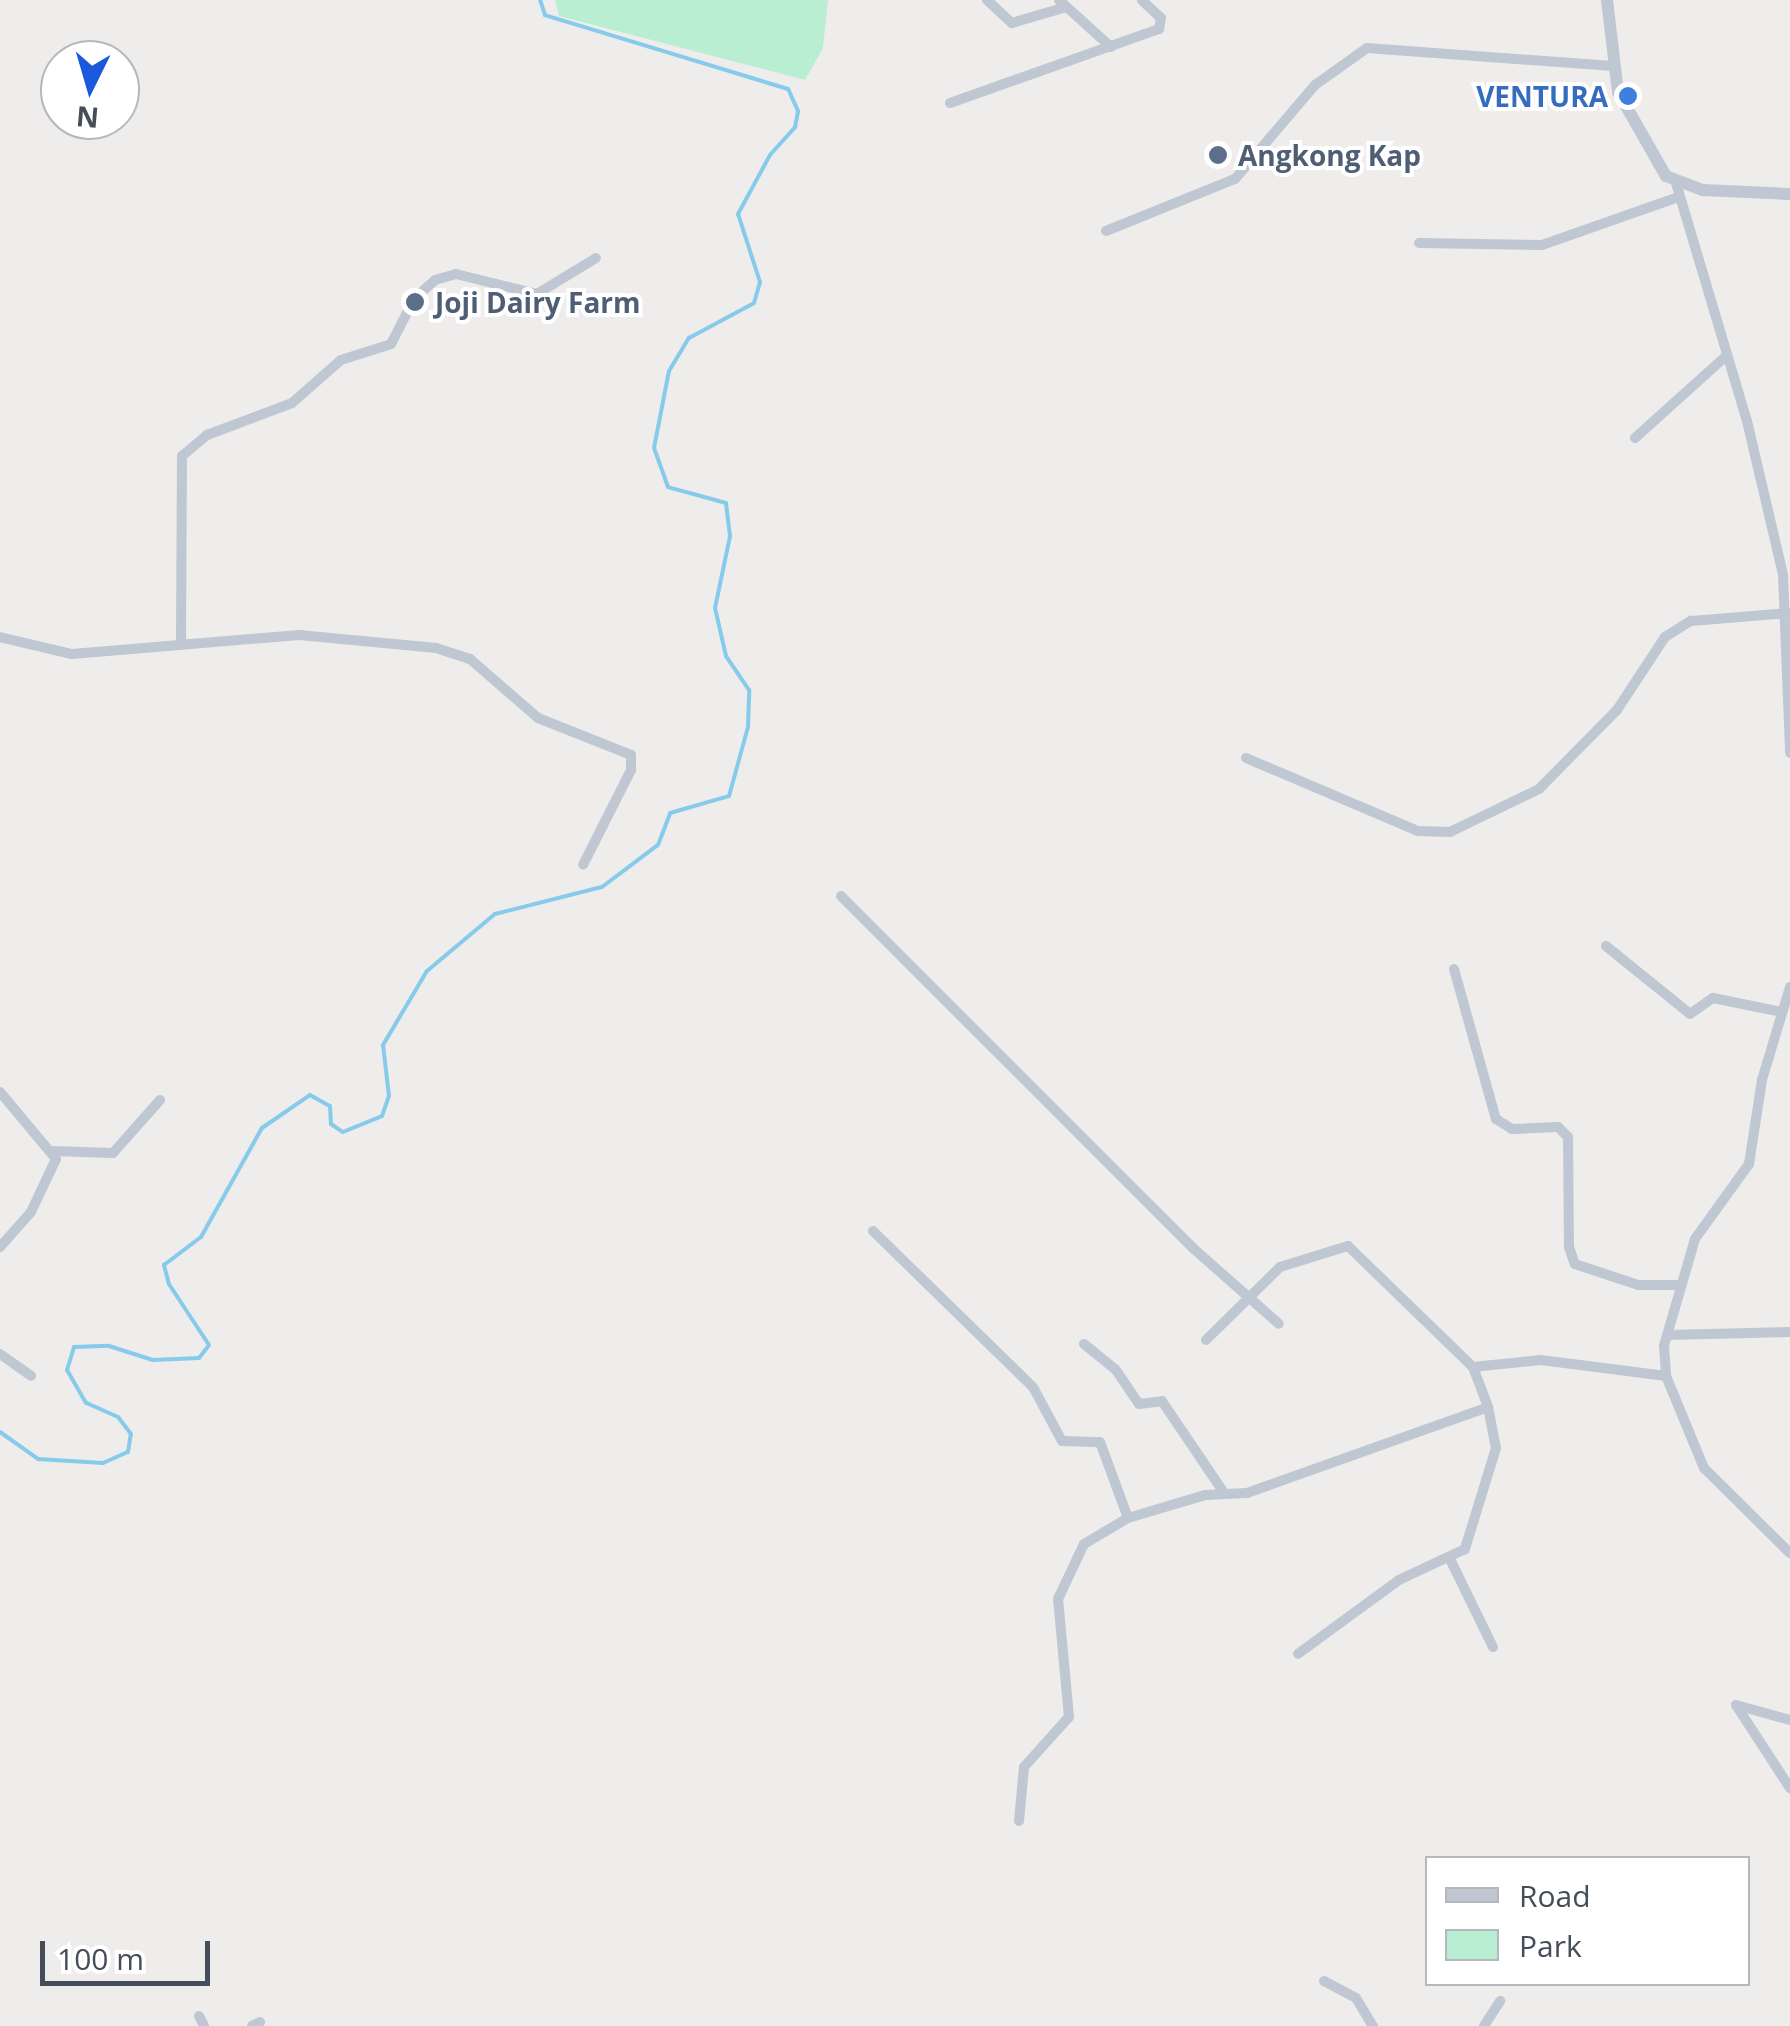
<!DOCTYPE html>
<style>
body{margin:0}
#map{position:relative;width:1790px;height:2026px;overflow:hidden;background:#efecec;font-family:"Open Sans",sans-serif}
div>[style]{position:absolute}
.green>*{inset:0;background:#baeed3}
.stream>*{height:4px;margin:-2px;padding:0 2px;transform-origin:2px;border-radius:2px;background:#87cbeb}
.minor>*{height:10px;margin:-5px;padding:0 5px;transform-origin:5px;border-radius:5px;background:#bfc7d2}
.tertiary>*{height:12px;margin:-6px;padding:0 6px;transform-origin:6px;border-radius:6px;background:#bfc7d2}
.dots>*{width:28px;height:28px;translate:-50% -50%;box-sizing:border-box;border:5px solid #fff;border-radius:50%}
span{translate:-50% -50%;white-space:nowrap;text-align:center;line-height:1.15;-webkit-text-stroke:8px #fff;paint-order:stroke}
.shop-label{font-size:28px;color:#366cbe;font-weight:700}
.right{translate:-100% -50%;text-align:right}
.service-label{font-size:28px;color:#4e5e75;font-weight:700}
.left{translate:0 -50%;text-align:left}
.legend{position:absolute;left:1425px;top:1856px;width:325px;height:130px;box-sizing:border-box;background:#fff;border:2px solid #b5b8bd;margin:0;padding:12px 18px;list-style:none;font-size:30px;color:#454d59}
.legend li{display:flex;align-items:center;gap:20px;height:50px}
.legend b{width:50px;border:2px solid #b5b8bd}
.north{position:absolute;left:40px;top:40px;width:100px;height:100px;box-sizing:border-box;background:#fff;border:2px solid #b5b8bd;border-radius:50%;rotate:185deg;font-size:28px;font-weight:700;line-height:40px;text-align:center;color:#454d59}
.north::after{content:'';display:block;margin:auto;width:35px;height:45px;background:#1a59dc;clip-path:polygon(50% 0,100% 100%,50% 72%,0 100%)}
.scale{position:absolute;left:40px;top:1941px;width:170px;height:45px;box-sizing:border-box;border:5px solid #454d59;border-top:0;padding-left:12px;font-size:30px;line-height:35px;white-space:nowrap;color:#454d59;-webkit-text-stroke:8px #fff;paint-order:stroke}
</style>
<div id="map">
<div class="green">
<div style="clip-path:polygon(555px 0,828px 0,823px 48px,805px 80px,559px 16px)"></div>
</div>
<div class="stream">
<div style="left:0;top:1432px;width:47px;rotate:35.4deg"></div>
<div style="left:38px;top:1459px;width:65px;rotate:3.5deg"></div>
<div style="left:103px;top:1463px;width:27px;rotate:-24deg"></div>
<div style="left:128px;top:1452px;width:18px;rotate:-81deg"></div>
<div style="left:131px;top:1434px;width:21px;rotate:-127deg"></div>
<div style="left:118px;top:1417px;width:35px;rotate:-156deg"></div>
<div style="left:86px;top:1403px;width:38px;rotate:-120deg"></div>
<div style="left:67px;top:1370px;width:24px;rotate:-73deg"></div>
<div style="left:74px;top:1347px;width:35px;rotate:-2deg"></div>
<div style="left:109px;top:1346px;width:46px;rotate:17.7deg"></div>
<div style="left:153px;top:1360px;width:46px;rotate:-2.5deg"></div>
<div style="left:199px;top:1358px;width:16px;rotate:-52deg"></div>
<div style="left:209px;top:1345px;width:73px;rotate:-123.3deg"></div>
<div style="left:169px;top:1284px;width:20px;rotate:-105deg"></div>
<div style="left:164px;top:1265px;width:46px;rotate:-37.1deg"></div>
<div style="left:201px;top:1237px;width:125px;rotate:-60.8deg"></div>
<div style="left:262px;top:1128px;width:58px;rotate:-34.5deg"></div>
<div style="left:310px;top:1095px;width:23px;rotate:29deg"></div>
<div style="left:330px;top:1106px;width:18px;rotate:87deg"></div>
<div style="left:331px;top:1124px;width:14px;rotate:34deg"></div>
<div style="left:343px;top:1132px;width:42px;rotate:-22.3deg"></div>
<div style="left:382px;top:1116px;width:21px;rotate:-71deg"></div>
<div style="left:389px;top:1096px;width:51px;rotate:-96.7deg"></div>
<div style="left:383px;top:1045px;width:86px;rotate:-59.3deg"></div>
<div style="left:427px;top:971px;width:89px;rotate:-40deg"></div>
<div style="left:495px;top:914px;width:110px;rotate:-14.2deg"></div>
<div style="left:602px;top:887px;width:70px;rotate:-36.9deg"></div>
<div style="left:658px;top:845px;width:34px;rotate:-69deg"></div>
<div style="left:670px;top:813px;width:61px;rotate:-16.1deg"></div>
<div style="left:729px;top:796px;width:72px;rotate:-74.6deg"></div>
<div style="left:748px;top:727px;width:37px;rotate:-88deg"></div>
<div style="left:749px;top:690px;width:41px;rotate:-124.1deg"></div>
<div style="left:726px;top:656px;width:49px;rotate:-102.9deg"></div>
<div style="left:715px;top:608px;width:74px;rotate:-78.2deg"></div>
<div style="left:730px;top:536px;width:33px;rotate:-97deg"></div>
<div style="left:726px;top:503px;width:60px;rotate:-164.6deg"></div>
<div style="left:668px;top:487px;width:41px;rotate:-109.7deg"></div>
<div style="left:654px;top:448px;width:78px;rotate:-79deg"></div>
<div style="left:669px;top:371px;width:39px;rotate:-59deg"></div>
<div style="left:689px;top:338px;width:74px;rotate:-28.3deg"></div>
<div style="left:754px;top:303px;width:22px;rotate:-74deg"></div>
<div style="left:760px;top:282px;width:71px;rotate:-107.9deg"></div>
<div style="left:738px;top:214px;width:67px;rotate:-61.5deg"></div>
<div style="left:770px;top:155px;width:38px;rotate:-48deg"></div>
<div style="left:795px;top:127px;width:16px;rotate:-79deg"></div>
<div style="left:798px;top:111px;width:24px;rotate:-114deg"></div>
<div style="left:788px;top:89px;width:254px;rotate:-163.1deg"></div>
<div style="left:545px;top:15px;width:16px;rotate:-108deg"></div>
</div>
<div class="minor">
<div style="left:987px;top:0;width:34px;rotate:43deg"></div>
<div style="left:1012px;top:23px;width:56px;rotate:-16.5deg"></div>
<div style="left:1059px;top:0;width:70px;rotate:42.1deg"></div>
<div style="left:950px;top:103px;width:222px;rotate:-19.5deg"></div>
<div style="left:1159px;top:29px;width:11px;rotate:-80deg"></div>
<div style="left:1161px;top:18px;width:26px;rotate:-137deg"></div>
<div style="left:1676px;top:183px;width:248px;rotate:73.4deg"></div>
<div style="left:1747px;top:421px;width:158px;rotate:76.8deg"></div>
<div style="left:1783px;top:575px;width:178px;rotate:87.7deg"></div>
<div style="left:1106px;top:231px;width:139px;rotate:-22deg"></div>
<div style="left:1235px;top:179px;width:123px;rotate:-49.6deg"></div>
<div style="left:1315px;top:85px;width:64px;rotate:-35.4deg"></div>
<div style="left:1367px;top:48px;width:247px;rotate:4.2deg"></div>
<div style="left:1419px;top:243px;width:123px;rotate:0.9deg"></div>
<div style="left:1542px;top:245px;width:144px;rotate:-19.4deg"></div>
<div style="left:1635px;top:438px;width:122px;rotate:-42deg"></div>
<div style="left:0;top:637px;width:74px;rotate:13.3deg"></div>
<div style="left:72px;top:654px;width:228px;rotate:-4.8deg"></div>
<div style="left:299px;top:635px;width:138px;rotate:5.4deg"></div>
<div style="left:436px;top:648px;width:36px;rotate:18deg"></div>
<div style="left:470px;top:659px;width:90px;rotate:40.9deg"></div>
<div style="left:538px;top:718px;width:100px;rotate:21.7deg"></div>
<div style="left:631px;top:755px;width:15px;rotate:90deg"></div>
<div style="left:631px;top:770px;width:106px;rotate:116.8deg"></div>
<div style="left:181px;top:640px;width:184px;rotate:-89.7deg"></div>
<div style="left:182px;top:456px;width:33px;rotate:-40deg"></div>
<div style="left:207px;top:435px;width:91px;rotate:-20.6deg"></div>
<div style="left:292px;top:403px;width:65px;rotate:-41.3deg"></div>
<div style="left:341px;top:360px;width:52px;rotate:-17.7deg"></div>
<div style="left:391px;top:344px;width:51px;rotate:-62.9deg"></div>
<div style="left:414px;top:299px;width:28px;rotate:-42deg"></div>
<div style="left:435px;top:280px;width:22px;rotate:-16deg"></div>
<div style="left:456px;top:274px;width:83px;rotate:13.9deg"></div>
<div style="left:537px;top:294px;width:69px;rotate:-31.4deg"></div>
<div style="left:1246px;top:758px;width:187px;rotate:23deg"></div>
<div style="left:1418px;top:831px;width:32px;rotate:2deg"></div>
<div style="left:1450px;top:832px;width:99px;rotate:-25.8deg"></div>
<div style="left:1539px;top:789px;width:111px;rotate:-45.4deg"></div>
<div style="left:1617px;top:710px;width:87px;rotate:-56.7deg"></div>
<div style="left:1665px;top:637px;width:31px;rotate:-32deg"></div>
<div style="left:1691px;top:621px;width:99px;rotate:-4.6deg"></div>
<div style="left:841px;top:896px;width:499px;rotate:45deg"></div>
<div style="left:1194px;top:1249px;width:113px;rotate:41.4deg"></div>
<div style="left:1606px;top:946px;width:108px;rotate:39deg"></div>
<div style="left:1690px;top:1014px;width:28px;rotate:-35deg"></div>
<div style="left:1713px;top:998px;width:70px;rotate:11.5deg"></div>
<div style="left:1454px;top:969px;width:156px;rotate:74.4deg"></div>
<div style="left:1496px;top:1119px;width:19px;rotate:32deg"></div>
<div style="left:1512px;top:1129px;width:46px;rotate:-2.5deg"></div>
<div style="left:1558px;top:1127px;width:14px;rotate:45deg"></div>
<div style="left:1568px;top:1137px;width:110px;rotate:89.5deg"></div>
<div style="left:1569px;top:1247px;width:18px;rotate:71deg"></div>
<div style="left:1575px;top:1264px;width:66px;rotate:18.4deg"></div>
<div style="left:1638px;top:1285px;width:43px"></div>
<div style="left:1790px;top:987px;width:97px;rotate:106.8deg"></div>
<div style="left:1762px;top:1080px;width:85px;rotate:98.8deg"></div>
<div style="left:1749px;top:1164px;width:92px;rotate:125.8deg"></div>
<div style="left:1695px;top:1239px;width:111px;rotate:106.2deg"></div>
<div style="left:1664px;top:1346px;width:30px;rotate:86deg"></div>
<div style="left:1666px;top:1376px;width:100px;rotate:67.6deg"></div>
<div style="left:1704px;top:1468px;width:121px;rotate:44.7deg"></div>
<div style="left:0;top:1092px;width:87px;rotate:50.1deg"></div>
<div style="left:56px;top:1159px;width:59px;rotate:115.3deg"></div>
<div style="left:31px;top:1212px;width:47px;rotate:131.5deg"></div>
<div style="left:53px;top:1151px;width:60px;rotate:1.9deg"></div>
<div style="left:113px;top:1153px;width:71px;rotate:-48.4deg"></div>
<div style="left:873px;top:1231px;width:223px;rotate:44.3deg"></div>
<div style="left:1033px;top:1387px;width:61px;rotate:61.8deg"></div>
<div style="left:1062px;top:1441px;width:38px;rotate:2deg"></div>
<div style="left:1100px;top:1442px;width:81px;rotate:69.8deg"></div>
<div style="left:1667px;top:1335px;width:123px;rotate:-1.4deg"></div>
<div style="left:1206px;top:1340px;width:104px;rotate:-44.6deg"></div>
<div style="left:1280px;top:1267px;width:71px;rotate:-17.2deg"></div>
<div style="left:1348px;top:1246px;width:174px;rotate:44.1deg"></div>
<div style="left:1473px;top:1367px;width:43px;rotate:69.4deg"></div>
<div style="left:1488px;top:1407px;width:42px;rotate:79deg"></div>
<div style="left:1496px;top:1448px;width:106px;rotate:107.1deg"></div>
<div style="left:1465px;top:1549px;width:73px;rotate:154.8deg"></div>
<div style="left:1399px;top:1580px;width:125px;rotate:143.8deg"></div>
<div style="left:1084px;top:1344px;width:41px;rotate:39.1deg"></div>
<div style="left:1116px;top:1370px;width:41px;rotate:55.9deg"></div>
<div style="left:1139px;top:1404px;width:23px;rotate:-7deg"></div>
<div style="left:1162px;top:1401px;width:111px;rotate:56deg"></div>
<div style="left:0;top:1354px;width:38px;rotate:35deg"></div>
<div style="left:1473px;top:1367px;width:68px;rotate:-5.9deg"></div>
<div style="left:1541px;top:1360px;width:126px;rotate:7.3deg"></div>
<div style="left:1450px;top:1559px;width:98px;rotate:64deg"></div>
<div style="left:1736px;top:1705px;width:99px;rotate:57deg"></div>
<div style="left:1736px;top:1705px;width:56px;rotate:15.5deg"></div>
<div style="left:1019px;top:1821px;width:54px;rotate:-84.7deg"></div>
<div style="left:1024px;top:1767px;width:67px;rotate:-48deg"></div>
<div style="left:1069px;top:1717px;width:119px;rotate:-95.3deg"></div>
<div style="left:1058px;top:1599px;width:61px;rotate:-64.7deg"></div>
<div style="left:1084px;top:1544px;width:51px;rotate:-30.6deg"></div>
<div style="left:1128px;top:1518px;width:80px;rotate:-16.6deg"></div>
<div style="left:1205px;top:1495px;width:42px;rotate:-2.7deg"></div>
<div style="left:1247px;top:1493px;width:256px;rotate:-19.6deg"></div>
<div style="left:1324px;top:1981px;width:36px;rotate:28deg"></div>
<div style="left:1356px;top:1998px;width:33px;rotate:59deg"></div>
<div style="left:199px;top:2016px;width:11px;rotate:63deg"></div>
<div style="left:252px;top:2026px;width:9px;rotate:-27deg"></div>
<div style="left:1484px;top:2026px;width:30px;rotate:-57deg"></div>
</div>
<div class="tertiary">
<div style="left:1607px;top:0;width:93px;rotate:83.2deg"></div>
<div style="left:1618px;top:92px;width:97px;rotate:60.3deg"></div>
<div style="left:1666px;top:176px;width:40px;rotate:21deg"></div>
<div style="left:1703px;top:190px;width:87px;rotate:2.6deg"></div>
</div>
<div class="dots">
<div style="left:1628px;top:96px;background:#3f7fe0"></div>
<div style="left:1218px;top:155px;background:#5c6f8a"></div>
<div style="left:415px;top:302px;background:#5c6f8a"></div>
</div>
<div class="shop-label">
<span class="right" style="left:1608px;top:96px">VENTURA</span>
</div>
<div class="service-label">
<span class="left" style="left:1238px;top:155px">Angkong Kap</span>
<span class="left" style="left:435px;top:302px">Joji Dairy Farm</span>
</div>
<ul class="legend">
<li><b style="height:12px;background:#bfc7d2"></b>Road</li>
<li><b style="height:28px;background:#baeed3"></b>Park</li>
</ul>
<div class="north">N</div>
<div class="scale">100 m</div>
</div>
